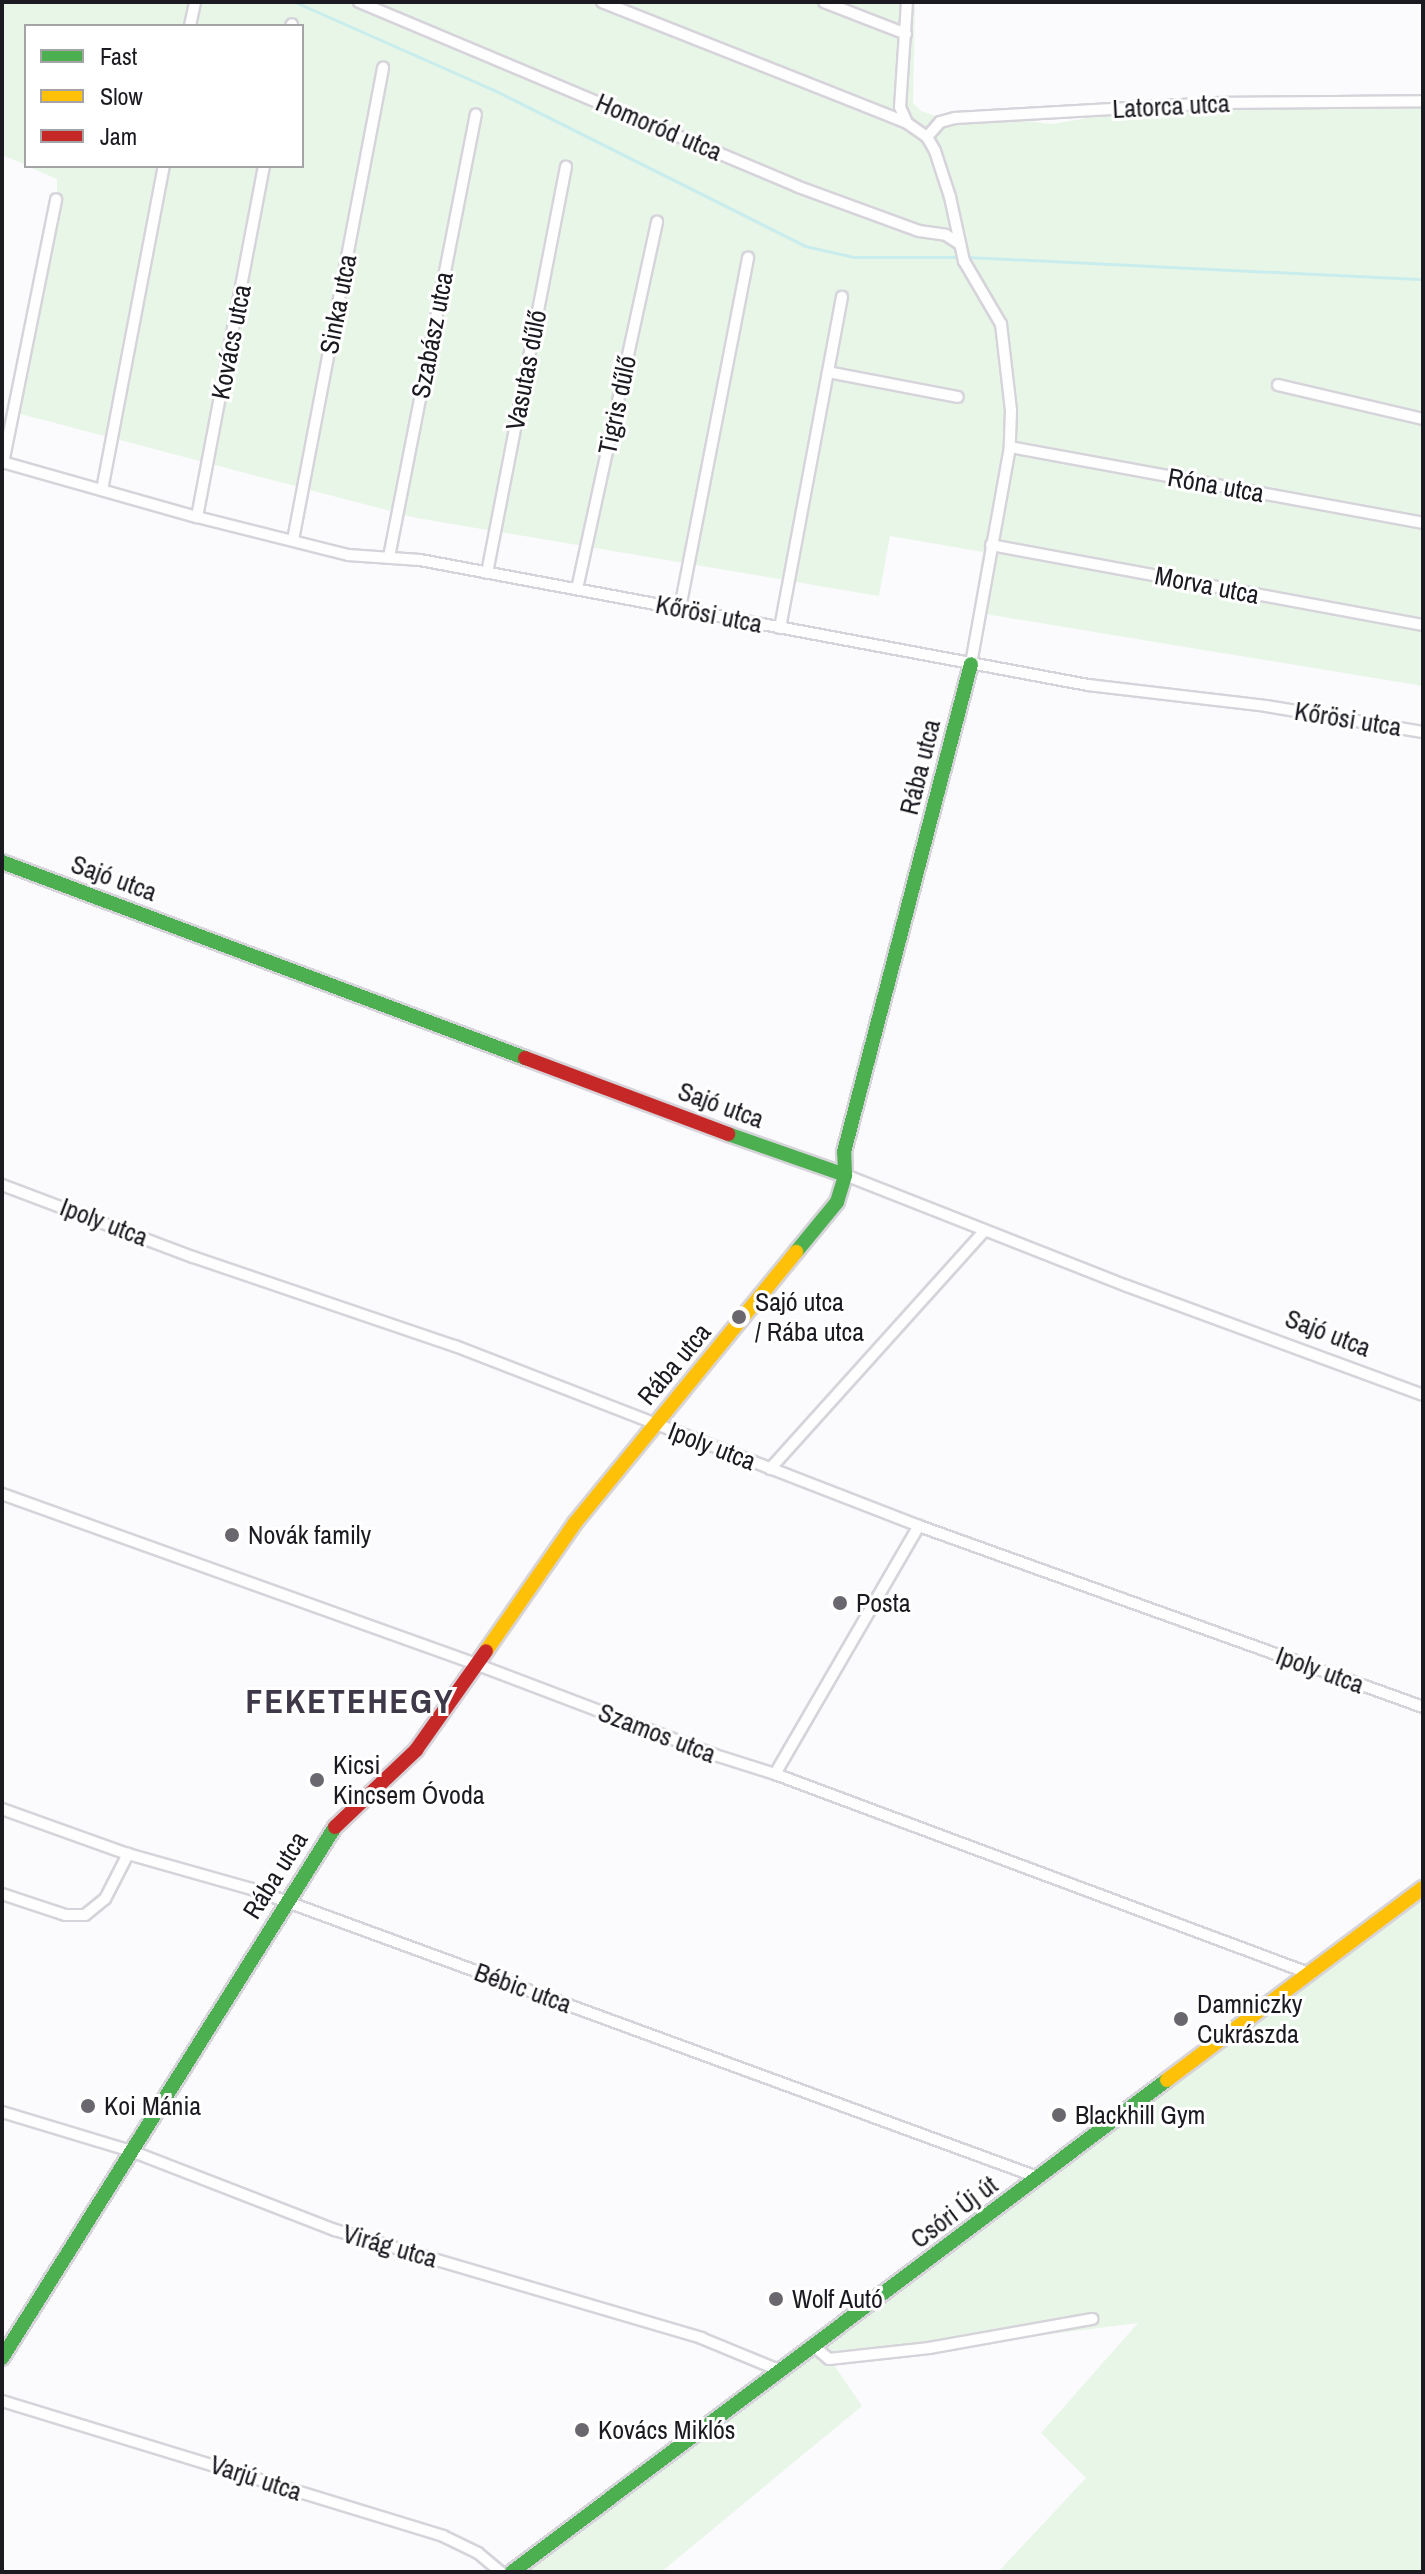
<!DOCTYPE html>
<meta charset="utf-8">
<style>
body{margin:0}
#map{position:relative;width:1425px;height:2574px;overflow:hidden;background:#fbfafc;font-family:"Archivo Narrow",sans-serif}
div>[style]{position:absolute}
.green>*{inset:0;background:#e8f6e8}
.stream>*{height:3px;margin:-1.5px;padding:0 1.5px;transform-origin:1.5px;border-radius:1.5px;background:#c9eded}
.roads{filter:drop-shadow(2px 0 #d6d4da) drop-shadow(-2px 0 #d6d4da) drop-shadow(0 2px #d6d4da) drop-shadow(0 -2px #d6d4da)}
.street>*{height:10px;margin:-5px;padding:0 5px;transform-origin:5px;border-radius:5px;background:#fefeff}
.fast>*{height:14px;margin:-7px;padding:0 7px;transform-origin:7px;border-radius:7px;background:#4caf50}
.slow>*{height:14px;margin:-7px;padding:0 7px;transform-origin:7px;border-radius:7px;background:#ffc107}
.jam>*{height:14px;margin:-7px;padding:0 7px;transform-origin:7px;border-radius:7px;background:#c62828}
.dots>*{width:22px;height:22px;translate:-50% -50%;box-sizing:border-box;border:4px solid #fff;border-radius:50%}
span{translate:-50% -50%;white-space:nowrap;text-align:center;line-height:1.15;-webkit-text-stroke:6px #fff;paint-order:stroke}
.street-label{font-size:26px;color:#1c1a21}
.poi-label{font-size:26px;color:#1c1a21}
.left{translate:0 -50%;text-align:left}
.district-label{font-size:34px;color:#3e3849;font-weight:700;letter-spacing:2px}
.frame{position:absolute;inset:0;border:4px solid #1c1a21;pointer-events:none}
.legend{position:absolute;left:24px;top:24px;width:280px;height:144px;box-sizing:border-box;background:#fff;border:2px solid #a4a3a6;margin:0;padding:10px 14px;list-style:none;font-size:24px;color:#1c1a21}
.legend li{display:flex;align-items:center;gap:16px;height:40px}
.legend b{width:40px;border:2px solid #a4a3a6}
</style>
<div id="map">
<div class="green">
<div style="clip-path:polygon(2px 2px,915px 2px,913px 103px,921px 111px,951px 122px,1009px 119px,1052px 124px,1142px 109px,1423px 105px,1423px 686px,973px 612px,983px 552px,890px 536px,879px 596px,417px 518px,13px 412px,57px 199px,57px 179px,27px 166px,302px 166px,302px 26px,26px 26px,26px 165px,2px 155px)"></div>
<div style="clip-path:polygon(1423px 1888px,1423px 2572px,998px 2572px,1086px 2478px,1041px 2433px,1138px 2323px,832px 2362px,862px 2406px,661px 2572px,512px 2572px)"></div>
</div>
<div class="stream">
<div style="left:295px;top:2px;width:222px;rotate:23.9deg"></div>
<div style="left:498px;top:92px;width:343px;rotate:26.6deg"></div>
<div style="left:805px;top:246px;width:50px;rotate:12.7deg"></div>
<div style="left:854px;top:257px;width:106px"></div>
<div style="left:967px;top:257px;width:457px;rotate:2.8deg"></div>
</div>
<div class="roads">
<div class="street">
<div style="left:359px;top:2px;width:474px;rotate:22.8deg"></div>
<div style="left:796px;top:186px;width:131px;rotate:20.1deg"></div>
<div style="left:919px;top:231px;width:27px;rotate:8deg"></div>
<div style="left:946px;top:235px;width:17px;rotate:33deg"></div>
<div style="left:602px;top:2px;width:328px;rotate:21.6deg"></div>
<div style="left:824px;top:2px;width:88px;rotate:21.3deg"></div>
<div style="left:907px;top:2px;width:105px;rotate:93.8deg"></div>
<div style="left:900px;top:107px;width:17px;rotate:66deg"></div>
<div style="left:907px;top:123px;width:24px;rotate:35deg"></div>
<div style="left:927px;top:137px;width:16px;rotate:60deg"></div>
<div style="left:935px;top:151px;width:48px;rotate:71.9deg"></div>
<div style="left:950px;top:197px;width:66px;rotate:77.7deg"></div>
<div style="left:964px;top:261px;width:73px;rotate:59.6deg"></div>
<div style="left:1001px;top:324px;width:87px;rotate:83.4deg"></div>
<div style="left:1011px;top:410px;width:37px;rotate:92deg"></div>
<div style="left:1010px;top:447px;width:220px;rotate:100.2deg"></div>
<div style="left:190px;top:26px;width:25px;rotate:-78deg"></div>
<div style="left:291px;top:26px;width:2px;rotate:-63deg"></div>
<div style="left:927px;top:137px;width:20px;rotate:-49deg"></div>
<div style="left:940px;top:122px;width:16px;rotate:-15deg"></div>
<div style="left:955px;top:118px;width:257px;rotate:-3.3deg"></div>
<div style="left:1212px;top:103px;width:211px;rotate:-0.5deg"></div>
<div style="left:828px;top:372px;width:132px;rotate:10.9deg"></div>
<div style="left:1278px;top:385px;width:149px;rotate:13.2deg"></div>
<div style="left:1010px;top:447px;width:420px;rotate:10.4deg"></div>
<div style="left:2px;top:462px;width:203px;rotate:15.8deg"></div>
<div style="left:197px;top:517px;width:156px;rotate:14.1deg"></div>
<div style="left:348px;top:555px;width:72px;rotate:4deg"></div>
<div style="left:420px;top:560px;width:680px;rotate:10.6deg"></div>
<div style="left:1088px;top:685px;width:179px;rotate:6.7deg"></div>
<div style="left:1266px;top:706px;width:159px;rotate:9.4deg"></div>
<div style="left:3px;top:463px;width:269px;rotate:-78.6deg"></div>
<div style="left:102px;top:490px;width:330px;rotate:-79.2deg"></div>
<div style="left:197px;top:517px;width:357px;rotate:-79.2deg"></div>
<div style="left:293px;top:540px;width:481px;rotate:-79.2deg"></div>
<div style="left:991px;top:545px;width:439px;rotate:10.5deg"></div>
<div style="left:389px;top:557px;width:451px;rotate:-78.9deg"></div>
<div style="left:487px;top:573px;width:414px;rotate:-79deg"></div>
<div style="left:577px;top:589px;width:376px;rotate:-77.7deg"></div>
<div style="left:680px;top:608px;width:357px;rotate:-79deg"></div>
<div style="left:780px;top:628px;width:337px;rotate:-79.4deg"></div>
<div style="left:845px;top:1175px;width:303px;rotate:21.5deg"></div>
<div style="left:1127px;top:1286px;width:315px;rotate:20.2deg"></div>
<div style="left:2px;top:1185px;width:204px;rotate:20.7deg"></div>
<div style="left:193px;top:1257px;width:277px;rotate:18.8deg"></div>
<div style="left:455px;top:1346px;width:498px;rotate:21.2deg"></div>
<div style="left:919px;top:1526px;width:536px;rotate:19.75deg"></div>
<div style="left:770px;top:1469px;width:320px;rotate:-48deg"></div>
<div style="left:2px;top:1494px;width:500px;rotate:19.74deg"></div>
<div style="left:473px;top:1663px;width:259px;rotate:20.8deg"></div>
<div style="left:715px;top:1755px;width:63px;rotate:17.6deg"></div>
<div style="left:775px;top:1774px;width:572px;rotate:20.46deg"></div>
<div style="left:775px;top:1774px;width:287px;rotate:-59.9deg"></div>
<div style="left:2px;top:1809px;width:134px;rotate:19.7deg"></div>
<div style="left:128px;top:1854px;width:129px;rotate:15.8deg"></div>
<div style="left:252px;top:1889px;width:839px;rotate:20.14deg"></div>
<div style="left:2px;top:1894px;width:66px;rotate:18.4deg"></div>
<div style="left:65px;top:1915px;width:20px"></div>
<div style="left:85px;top:1915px;width:26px;rotate:-39deg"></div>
<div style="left:105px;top:1899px;width:51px;rotate:-62.9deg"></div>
<div style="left:2px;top:2112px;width:135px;rotate:16.8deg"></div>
<div style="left:131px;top:2151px;width:219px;rotate:21.2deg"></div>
<div style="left:335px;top:2230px;width:382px;rotate:16.4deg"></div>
<div style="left:701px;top:2338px;width:87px;rotate:22.4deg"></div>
<div style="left:815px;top:2347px;width:18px;rotate:41deg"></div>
<div style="left:829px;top:2359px;width:101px;rotate:-6.3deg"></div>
<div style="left:929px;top:2348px;width:166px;rotate:-10.1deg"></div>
<div style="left:2px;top:2401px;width:461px;rotate:17deg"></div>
<div style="left:443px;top:2536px;width:39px;rotate:26deg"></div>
<div style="left:478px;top:2553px;width:30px;rotate:40deg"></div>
</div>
<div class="fast">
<div style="left:2px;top:862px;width:559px;rotate:20.54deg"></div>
<div style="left:728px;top:1134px;width:124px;rotate:19.3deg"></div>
<div style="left:796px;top:1252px;width:65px;rotate:-50.6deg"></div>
<div style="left:837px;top:1202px;width:28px;rotate:-73deg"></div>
<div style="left:845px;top:1175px;width:23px;rotate:-92deg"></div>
<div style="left:844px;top:1152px;width:504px;rotate:-75.41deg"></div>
<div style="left:2px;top:2358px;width:627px;rotate:-57.91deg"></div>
<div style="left:512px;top:2572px;width:819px;rotate:-36.91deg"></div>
</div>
<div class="slow">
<div style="left:486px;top:1651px;width:156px;rotate:-55.2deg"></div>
<div style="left:575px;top:1523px;width:350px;rotate:-50.8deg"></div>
<div style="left:1167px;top:2080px;width:320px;rotate:-36.9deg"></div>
</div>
<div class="jam">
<div style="left:525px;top:1058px;width:217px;rotate:20.5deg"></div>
<div style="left:335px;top:1827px;width:112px;rotate:-43.5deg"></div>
<div style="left:416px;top:1750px;width:121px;rotate:-54.7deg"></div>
</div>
</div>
<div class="dots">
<div style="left:739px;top:1317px;background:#6a686e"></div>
<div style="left:232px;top:1535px;background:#6a686e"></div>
<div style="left:840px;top:1603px;background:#6a686e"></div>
<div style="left:317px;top:1780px;background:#6a686e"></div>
<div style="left:1181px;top:2019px;background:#6a686e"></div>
<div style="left:88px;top:2106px;background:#6a686e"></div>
<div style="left:1059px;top:2115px;background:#6a686e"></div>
<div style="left:776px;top:2299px;background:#6a686e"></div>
<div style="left:582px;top:2430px;background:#6a686e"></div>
</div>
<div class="street-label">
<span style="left:1171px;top:106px;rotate:-3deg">Latorca utca</span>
<span style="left:659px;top:127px;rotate:23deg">Homoród utca</span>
<span style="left:338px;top:304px;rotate:-79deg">Sinka utca</span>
<span style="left:432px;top:335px;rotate:-79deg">Szabász utca</span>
<span style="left:231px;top:342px;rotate:-79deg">Kovács utca</span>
<span style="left:526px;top:370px;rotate:-79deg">Vasutas dűlő</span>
<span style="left:617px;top:405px;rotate:-78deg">Tigris dűlő</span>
<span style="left:1216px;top:485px;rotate:10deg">Róna utca</span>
<span style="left:1207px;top:585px;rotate:11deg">Morva utca</span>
<span style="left:709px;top:614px;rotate:11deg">Kőrösi utca</span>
<span style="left:1348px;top:719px;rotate:9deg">Kőrösi utca</span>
<span style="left:920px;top:767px;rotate:-76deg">Rába utca</span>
<span style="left:114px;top:878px;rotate:20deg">Sajó utca</span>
<span style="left:721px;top:1105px;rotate:20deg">Sajó utca</span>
<span style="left:104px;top:1222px;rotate:21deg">Ipoly utca</span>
<span style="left:1328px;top:1333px;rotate:21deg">Sajó utca</span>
<span style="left:674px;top:1364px;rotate:-50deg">Rába utca</span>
<span style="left:712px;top:1446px;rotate:21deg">Ipoly utca</span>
<span style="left:1320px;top:1670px;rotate:20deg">Ipoly utca</span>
<span style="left:657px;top:1733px;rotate:21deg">Szamos utca</span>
<span style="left:275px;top:1875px;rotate:-58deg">Rába utca</span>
<span style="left:523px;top:1988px;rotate:20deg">Bébic utca</span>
<span style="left:954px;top:2212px;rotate:-37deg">Csóri Új út</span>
<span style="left:390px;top:2246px;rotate:16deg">Virág utca</span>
<span style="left:256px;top:2478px;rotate:18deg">Varjú utca</span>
</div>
<div class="poi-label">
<span class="left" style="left:755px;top:1317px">Sajó utca<br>/ Rába utca</span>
<span class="left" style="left:248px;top:1535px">Novák family</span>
<span class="left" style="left:856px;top:1603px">Posta</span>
<span class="left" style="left:333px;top:1780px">Kicsi<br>Kincsem Óvoda</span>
<span class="left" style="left:1197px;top:2019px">Damniczky<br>Cukrászda</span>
<span class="left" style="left:104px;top:2106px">Koi Mánia</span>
<span class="left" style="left:1075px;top:2115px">Blackhill Gym</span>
<span class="left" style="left:792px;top:2299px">Wolf Autó</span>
<span class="left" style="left:598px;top:2430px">Kovács Miklós</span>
</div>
<div class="district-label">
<span style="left:350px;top:1702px">FEKETEHEGY</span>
</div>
<div class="frame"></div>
<ul class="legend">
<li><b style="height:10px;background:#4caf50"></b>Fast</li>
<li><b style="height:10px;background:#ffc107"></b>Slow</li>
<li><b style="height:10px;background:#c62828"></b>Jam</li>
</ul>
</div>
